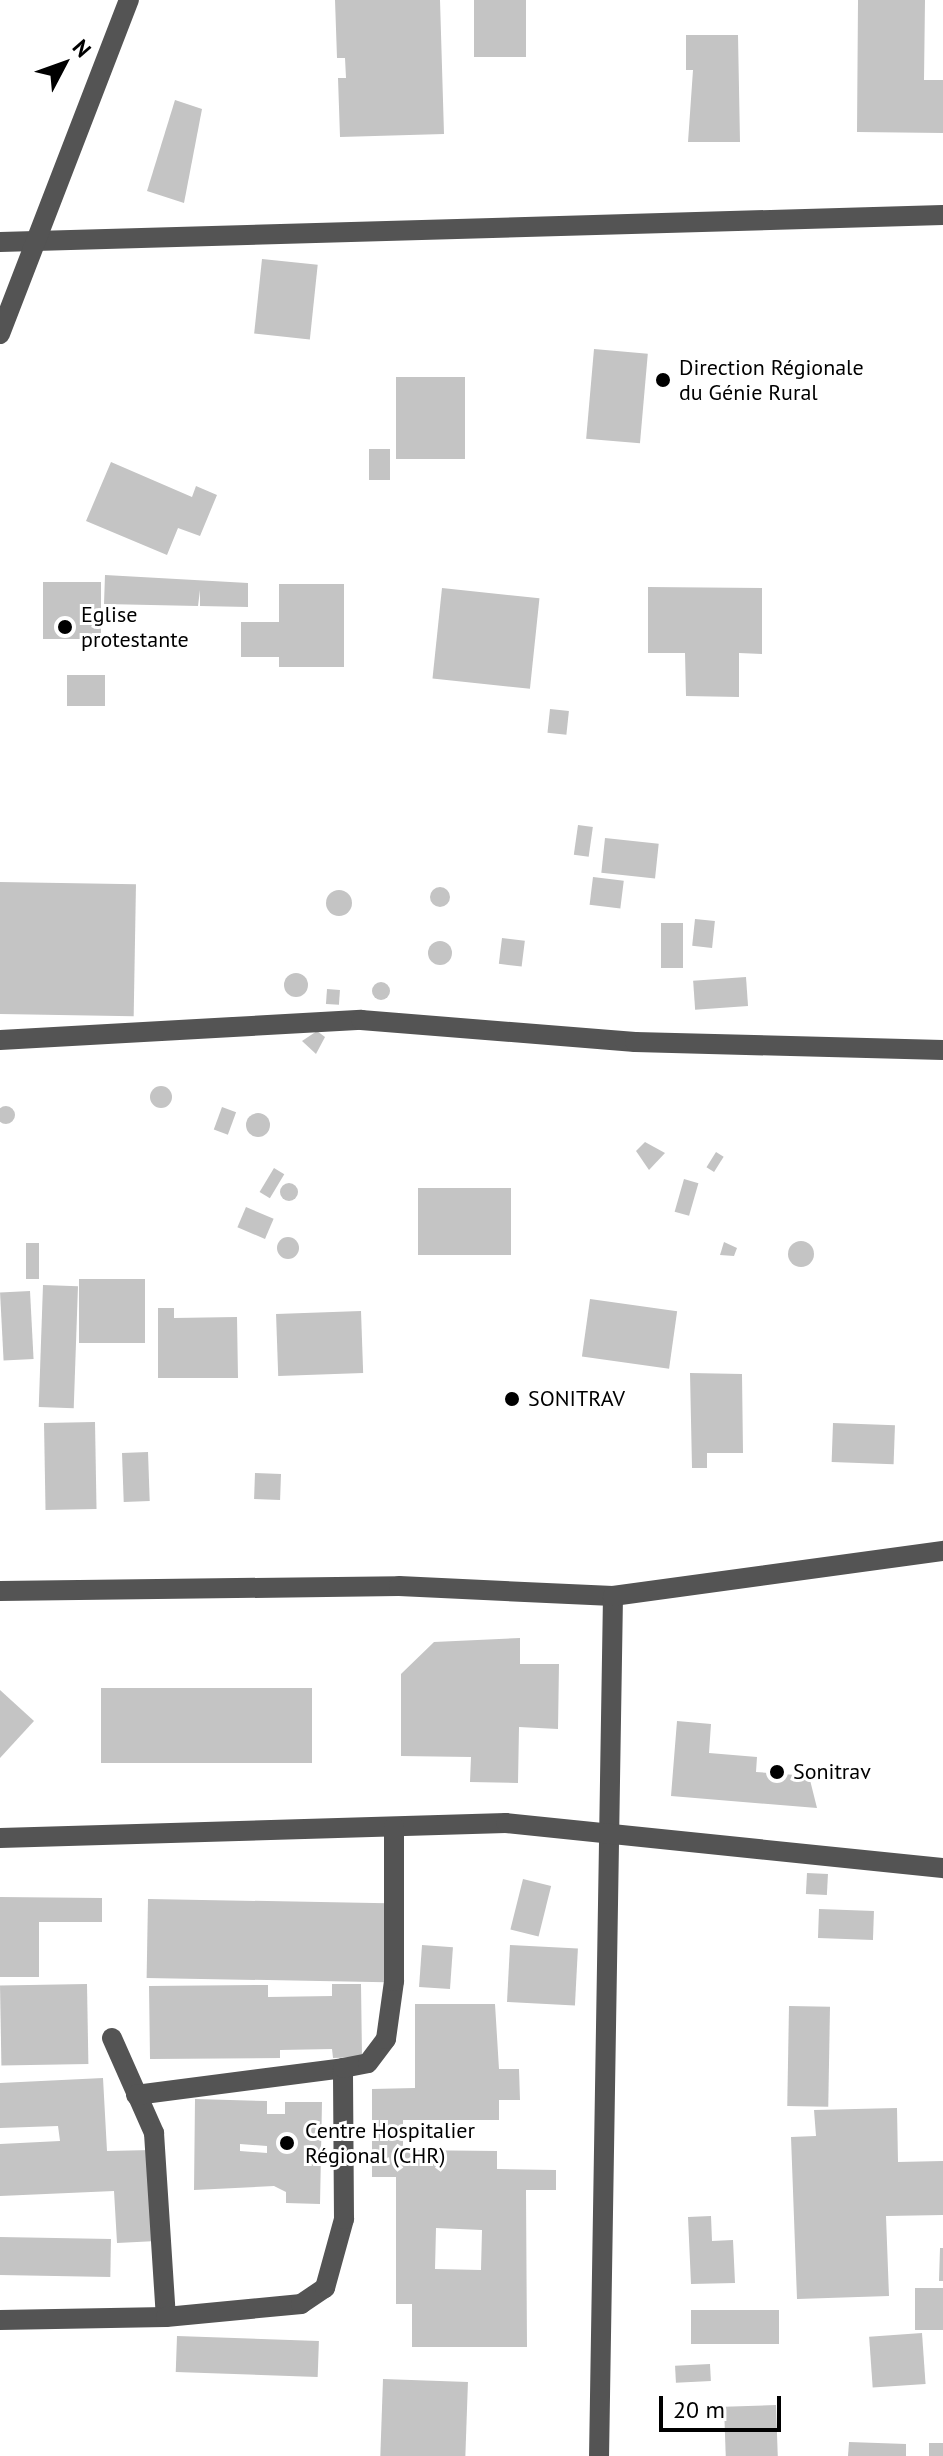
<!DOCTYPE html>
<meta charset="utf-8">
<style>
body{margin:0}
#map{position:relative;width:943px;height:2456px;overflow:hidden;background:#fff;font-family:"PT Sans",sans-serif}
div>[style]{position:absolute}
.building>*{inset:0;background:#c4c4c4;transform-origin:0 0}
.round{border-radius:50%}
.minor>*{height:20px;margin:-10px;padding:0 10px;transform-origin:10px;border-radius:10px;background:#545454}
.dots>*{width:22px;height:22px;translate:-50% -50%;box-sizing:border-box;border:4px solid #fff;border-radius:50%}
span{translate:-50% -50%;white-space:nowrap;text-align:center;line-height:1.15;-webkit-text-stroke:6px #fff;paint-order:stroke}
.poi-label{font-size:22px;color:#000}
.left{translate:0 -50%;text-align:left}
.north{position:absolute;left:24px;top:24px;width:80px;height:80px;-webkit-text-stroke:6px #fff;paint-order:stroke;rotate:49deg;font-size:22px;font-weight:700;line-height:32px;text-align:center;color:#000}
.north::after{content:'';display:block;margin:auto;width:28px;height:36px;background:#000;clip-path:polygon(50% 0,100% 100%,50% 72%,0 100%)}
.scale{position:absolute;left:659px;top:2396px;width:122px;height:36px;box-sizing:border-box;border:4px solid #000;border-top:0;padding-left:10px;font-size:24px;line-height:28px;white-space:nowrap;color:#000;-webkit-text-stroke:6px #fff;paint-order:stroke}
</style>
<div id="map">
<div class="building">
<div style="clip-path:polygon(335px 0,440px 0,444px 134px,340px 137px,338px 78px,346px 78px,345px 58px,337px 58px)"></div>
<div style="left:474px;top:0;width:52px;height:57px"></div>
<div style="clip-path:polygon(858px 0,925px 0,924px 80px,943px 80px,943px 133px,857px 132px)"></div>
<div style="clip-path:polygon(686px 35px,738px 35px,740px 142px,688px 142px,693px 70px,686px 70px)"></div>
<div style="clip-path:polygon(175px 100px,202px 109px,184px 203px,147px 191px)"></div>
<div style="left:262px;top:259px;width:56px;height:75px;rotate:6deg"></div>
<div style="left:594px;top:349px;width:54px;height:90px;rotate:5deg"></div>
<div style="left:396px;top:377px;width:69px;height:82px"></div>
<div style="left:390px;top:449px;width:31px;height:21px;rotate:90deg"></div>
<div style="clip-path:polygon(111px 462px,192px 497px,196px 486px,217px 495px,200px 536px,178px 528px,167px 555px,86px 521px)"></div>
<div style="clip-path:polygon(105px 575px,248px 583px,248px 607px,200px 606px,200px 590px,198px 606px,104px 604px)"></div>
<div style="left:43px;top:582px;width:58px;height:57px"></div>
<div style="left:279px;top:584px;width:65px;height:83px"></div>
<div style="clip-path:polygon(648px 587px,762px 588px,762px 654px,739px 653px,739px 697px,686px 696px,685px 653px,648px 653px)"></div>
<div style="left:442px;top:588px;width:98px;height:91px;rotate:6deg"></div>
<div style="left:241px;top:622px;width:38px;height:35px"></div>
<div style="left:67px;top:675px;width:38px;height:31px"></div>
<div style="left:550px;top:709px;width:19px;height:24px;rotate:6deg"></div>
<div style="left:578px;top:825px;width:15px;height:30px;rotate:8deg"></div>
<div style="left:605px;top:838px;width:54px;height:35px;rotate:6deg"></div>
<div style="left:593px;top:877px;width:31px;height:28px;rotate:7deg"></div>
<div style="left:0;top:882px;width:136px;height:132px;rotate:1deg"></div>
<div class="round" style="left:430px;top:887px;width:20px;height:20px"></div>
<div class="round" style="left:326px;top:890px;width:26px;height:26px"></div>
<div style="left:695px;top:919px;width:20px;height:27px;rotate:6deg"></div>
<div style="left:661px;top:923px;width:22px;height:45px"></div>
<div style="left:502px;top:938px;width:23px;height:26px;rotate:7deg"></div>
<div class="round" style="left:428px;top:941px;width:24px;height:24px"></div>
<div class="round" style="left:284px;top:973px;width:24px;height:24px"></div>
<div style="left:746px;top:977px;width:29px;height:53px;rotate:86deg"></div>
<div class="round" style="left:372px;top:982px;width:18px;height:18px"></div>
<div style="left:327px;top:989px;width:13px;height:15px;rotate:4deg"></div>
<div style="clip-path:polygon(317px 1031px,325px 1037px,316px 1054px,302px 1041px)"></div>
<div class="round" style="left:150px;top:1086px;width:22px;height:22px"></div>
<div class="round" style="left:-3px;top:1106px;width:18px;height:18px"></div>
<div style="left:222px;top:1107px;width:15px;height:24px;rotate:20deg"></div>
<div class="round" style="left:246px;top:1113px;width:24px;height:24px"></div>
<div style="clip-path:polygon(645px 1142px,665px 1153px,649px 1170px,636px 1151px)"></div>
<div style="left:716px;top:1152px;width:9px;height:18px;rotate:32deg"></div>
<div style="left:274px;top:1168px;width:12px;height:28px;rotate:31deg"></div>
<div style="left:684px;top:1179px;width:15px;height:34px;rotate:16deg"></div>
<div class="round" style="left:280px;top:1183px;width:18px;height:18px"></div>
<div style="left:418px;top:1188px;width:93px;height:67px"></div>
<div style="left:246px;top:1207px;width:30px;height:22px;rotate:23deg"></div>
<div class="round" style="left:277px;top:1237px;width:22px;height:22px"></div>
<div class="round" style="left:788px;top:1241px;width:26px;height:26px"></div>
<div style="clip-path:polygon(724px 1242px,737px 1248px,734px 1256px,720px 1255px)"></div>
<div style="left:26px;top:1243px;width:13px;height:36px"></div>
<div style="left:79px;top:1279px;width:66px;height:64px"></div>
<div style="left:43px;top:1285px;width:35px;height:122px;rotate:2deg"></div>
<div style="left:30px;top:1291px;width:68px;height:30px;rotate:87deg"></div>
<div style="left:590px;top:1299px;width:88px;height:58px;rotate:8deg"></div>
<div style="clip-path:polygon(158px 1308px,174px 1308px,174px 1318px,237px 1317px,238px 1378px,158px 1378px)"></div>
<div style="left:361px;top:1311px;width:62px;height:85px;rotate:88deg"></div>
<div style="clip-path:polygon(690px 1373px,742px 1374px,743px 1453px,707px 1453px,707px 1468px,692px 1468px)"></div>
<div style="left:95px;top:1422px;width:87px;height:51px;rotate:89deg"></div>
<div style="left:833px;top:1423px;width:62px;height:39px;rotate:2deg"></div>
<div style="left:148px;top:1452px;width:49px;height:26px;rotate:88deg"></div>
<div style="left:255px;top:1473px;width:26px;height:26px;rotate:2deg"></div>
<div style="clip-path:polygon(520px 1638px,520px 1664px,559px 1664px,558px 1729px,519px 1727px,518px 1783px,470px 1782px,471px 1757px,401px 1756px,401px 1674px,434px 1642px)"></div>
<div style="left:101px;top:1688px;width:211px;height:75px"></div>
<div style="clip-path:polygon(0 1690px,34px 1721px,0 1758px)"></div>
<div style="clip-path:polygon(677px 1721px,711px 1724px,709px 1753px,757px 1757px,756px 1772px,809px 1776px,817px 1808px,671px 1796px)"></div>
<div style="left:807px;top:1873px;width:21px;height:21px;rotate:3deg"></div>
<div style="left:523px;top:1879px;width:29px;height:52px;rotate:14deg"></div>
<div style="clip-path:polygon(0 1897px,102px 1898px,102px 1922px,39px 1922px,39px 1977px,0 1977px)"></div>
<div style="left:148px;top:1899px;width:239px;height:79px;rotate:1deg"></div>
<div style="left:819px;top:1909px;width:55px;height:29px;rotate:2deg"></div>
<div style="left:422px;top:1945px;width:31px;height:42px;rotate:4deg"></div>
<div style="left:510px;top:1945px;width:68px;height:57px;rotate:3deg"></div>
<div style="left:87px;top:1984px;width:80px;height:87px;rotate:89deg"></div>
<div style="clip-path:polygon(332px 1984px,361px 1984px,362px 2057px,333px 2058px,332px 2049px,280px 2050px,280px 2058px,150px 2059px,149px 1986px,268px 1985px,268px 1997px,332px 1996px)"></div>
<div style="clip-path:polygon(evenodd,415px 2004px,495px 2004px,499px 2069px,519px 2069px,520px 2100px,499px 2100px,499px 2120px,403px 2120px,403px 2150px,497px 2151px,497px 2169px,556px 2170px,556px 2190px,526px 2190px,527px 2347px,412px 2347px,412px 2304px,396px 2304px,396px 2177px,372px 2177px,372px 2089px,415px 2088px,415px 2004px,436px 2228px,482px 2230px,481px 2270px,435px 2269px,436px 2228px)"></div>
<div style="left:789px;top:2006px;width:41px;height:100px;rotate:1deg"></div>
<div style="clip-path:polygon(103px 2078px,107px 2151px,152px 2150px,157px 2241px,117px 2243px,114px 2191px,0 2196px,0 2144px,60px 2141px,58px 2126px,0 2128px,0 2083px)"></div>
<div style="clip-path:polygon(evenodd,195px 2099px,267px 2101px,267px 2114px,285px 2114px,285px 2102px,322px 2102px,320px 2204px,286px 2203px,286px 2192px,274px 2186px,194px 2190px,195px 2099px,240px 2144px,267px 2146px,267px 2153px,240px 2151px,240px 2144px)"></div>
<div style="clip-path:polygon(897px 2108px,898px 2162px,943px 2161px,943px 2215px,886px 2216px,889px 2296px,797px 2299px,791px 2137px,816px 2136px,814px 2110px)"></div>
<div style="clip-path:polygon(711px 2216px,712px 2241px,733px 2240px,735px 2283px,691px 2284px,688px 2217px)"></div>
<div style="left:0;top:2237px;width:111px;height:38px;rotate:1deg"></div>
<div style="clip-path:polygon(940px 2248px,943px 2248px,943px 2281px,939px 2281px)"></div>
<div style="left:943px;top:2288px;width:42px;height:28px;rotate:90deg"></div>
<div style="left:691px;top:2310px;width:88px;height:34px"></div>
<div style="left:922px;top:2333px;width:51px;height:53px;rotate:86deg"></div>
<div style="left:177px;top:2336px;width:142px;height:36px;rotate:2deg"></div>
<div style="left:710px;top:2364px;width:17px;height:35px;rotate:87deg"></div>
<div style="left:383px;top:2379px;width:85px;height:77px;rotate:2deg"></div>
<div style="left:776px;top:2405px;width:51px;height:52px;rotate:88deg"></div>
<div style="clip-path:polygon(849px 2442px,906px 2444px,906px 2456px,848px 2456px)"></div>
<div style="left:929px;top:2443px;width:14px;height:13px"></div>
</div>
<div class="minor">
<div style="left:0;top:242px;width:943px;rotate:-1.64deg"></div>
<div style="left:0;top:334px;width:358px;rotate:-68.9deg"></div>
<div style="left:0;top:1040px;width:362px;rotate:-3.2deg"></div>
<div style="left:361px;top:1020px;width:275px;rotate:4.6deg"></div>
<div style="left:635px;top:1042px;width:308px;rotate:1.5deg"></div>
<div style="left:0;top:1591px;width:399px;rotate:-0.7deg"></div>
<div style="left:399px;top:1586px;width:214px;rotate:2.7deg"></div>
<div style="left:613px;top:1596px;width:860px;rotate:90.93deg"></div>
<div style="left:613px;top:1596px;width:333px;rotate:-7.8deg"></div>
<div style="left:0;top:1838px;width:506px;rotate:-1.7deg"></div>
<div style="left:506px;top:1823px;width:439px;rotate:5.9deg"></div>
<div style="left:112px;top:2038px;width:104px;rotate:66.1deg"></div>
<div style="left:154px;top:2133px;width:184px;rotate:86.3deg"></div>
<div style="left:136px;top:2095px;width:209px;rotate:-7.4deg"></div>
<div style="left:0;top:2320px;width:166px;rotate:-1deg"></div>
<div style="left:166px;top:2317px;width:136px;rotate:-5.5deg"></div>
<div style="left:301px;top:2304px;width:29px;rotate:-34deg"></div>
<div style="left:325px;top:2288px;width:72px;rotate:-74.6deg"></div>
<div style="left:344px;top:2219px;width:151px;rotate:-90.4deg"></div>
<div style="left:343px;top:2068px;width:25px;rotate:-11deg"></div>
<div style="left:368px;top:2063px;width:30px;rotate:-53deg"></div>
<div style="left:386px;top:2039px;width:59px;rotate:-82.1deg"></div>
<div style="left:394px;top:1981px;width:154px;rotate:-90deg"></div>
</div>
<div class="dots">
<div style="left:663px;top:380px;background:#000"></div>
<div style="left:65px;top:627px;background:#000"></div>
<div style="left:512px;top:1399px;background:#000"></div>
<div style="left:777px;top:1772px;background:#000"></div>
<div style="left:287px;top:2143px;background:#000"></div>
</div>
<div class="poi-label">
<span class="left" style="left:679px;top:380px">Direction Régionale<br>du Génie Rural</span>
<span class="left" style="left:81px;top:627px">Eglise<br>protestante</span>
<span class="left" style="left:528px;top:1399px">SONITRAV</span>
<span class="left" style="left:793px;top:1772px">Sonitrav</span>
<span class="left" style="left:305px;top:2143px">Centre Hospitalier<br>Régional (CHR)</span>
</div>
<div class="north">N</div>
<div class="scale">20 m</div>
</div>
